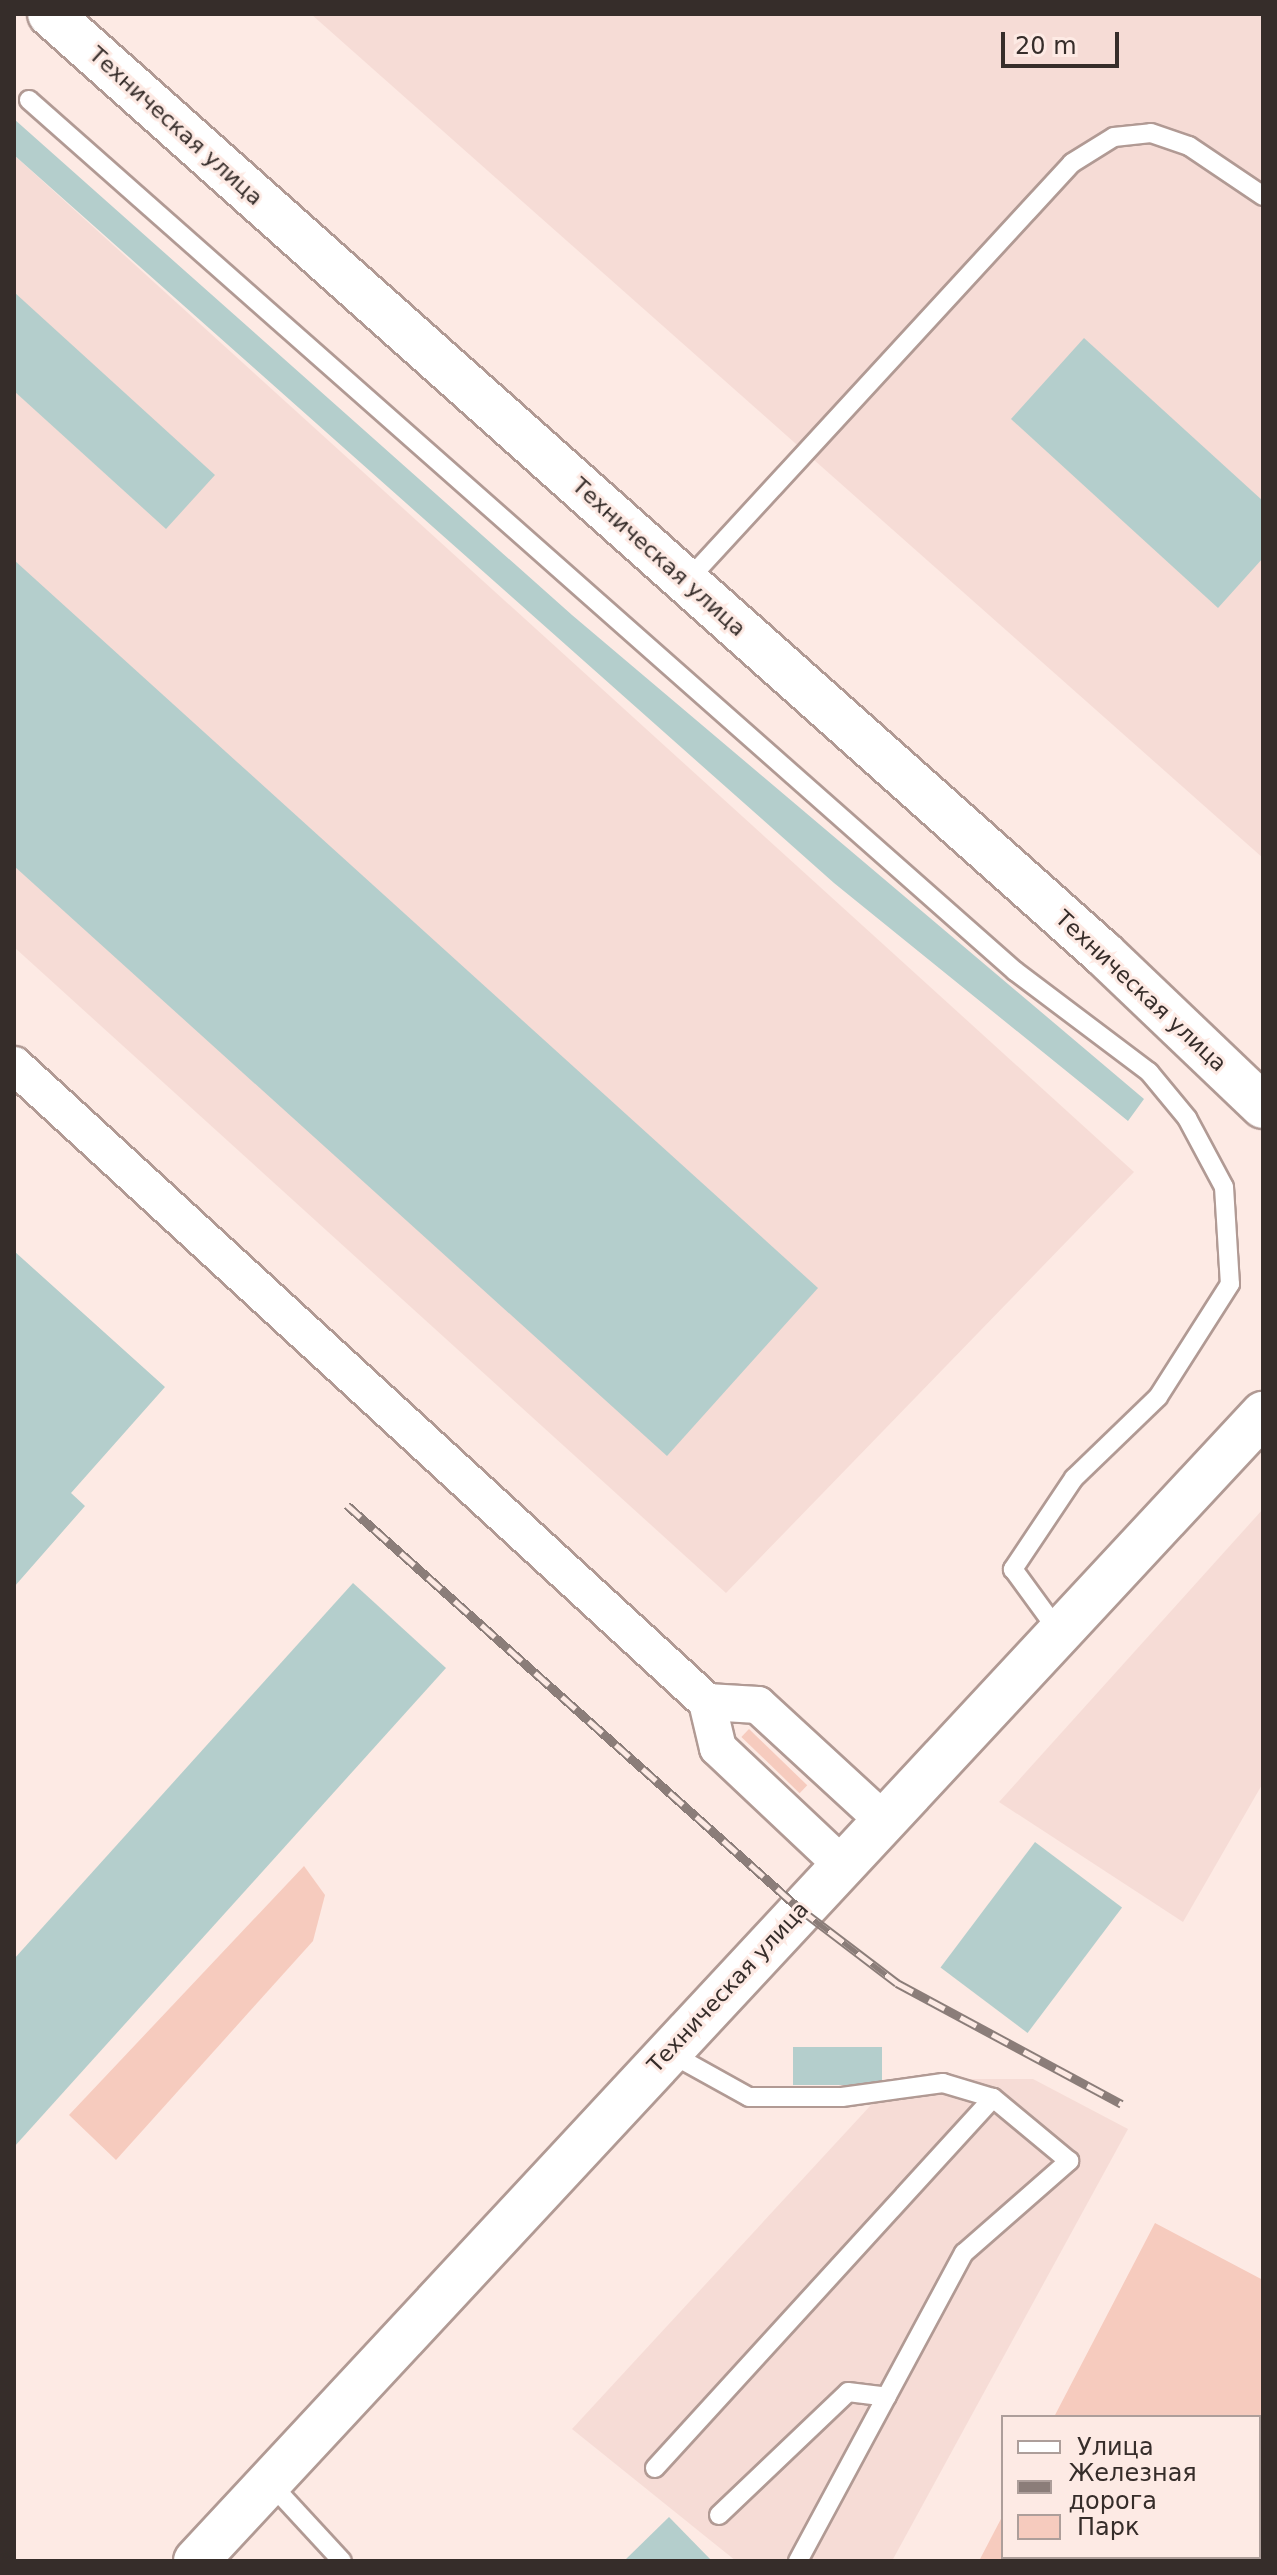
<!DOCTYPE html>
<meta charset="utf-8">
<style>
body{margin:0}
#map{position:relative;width:1277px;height:2575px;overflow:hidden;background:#fdeae4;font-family:"DejaVu Sans",sans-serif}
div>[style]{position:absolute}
.built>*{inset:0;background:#f6dcd6}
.green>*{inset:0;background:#f6cbbe;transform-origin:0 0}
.building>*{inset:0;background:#b4cecc;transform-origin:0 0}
.roads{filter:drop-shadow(2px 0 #b19a94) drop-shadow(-2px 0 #b19a94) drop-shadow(0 2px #b19a94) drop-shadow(0 -2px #b19a94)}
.lane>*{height:18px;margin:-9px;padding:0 9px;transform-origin:9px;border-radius:9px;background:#fff}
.street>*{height:36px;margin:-18px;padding:0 18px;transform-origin:18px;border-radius:18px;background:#fff}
.secondary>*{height:44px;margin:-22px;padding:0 22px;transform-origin:22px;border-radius:22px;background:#fff}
.rail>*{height:9px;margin-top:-4.5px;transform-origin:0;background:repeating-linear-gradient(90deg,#fdeae4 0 18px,#8b7d79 0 36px);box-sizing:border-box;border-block:2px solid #8b7d79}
span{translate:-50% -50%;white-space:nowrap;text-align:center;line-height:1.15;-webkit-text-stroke:6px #fdeae4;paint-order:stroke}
.street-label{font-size:22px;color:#362d2a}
.frame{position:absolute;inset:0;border:16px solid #362d2a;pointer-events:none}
.legend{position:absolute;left:1001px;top:2415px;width:260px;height:144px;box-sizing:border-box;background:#fdeae4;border:2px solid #ad9e9a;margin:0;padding:10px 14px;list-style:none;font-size:24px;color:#362d2a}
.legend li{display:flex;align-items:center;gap:16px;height:40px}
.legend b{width:40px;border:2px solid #ad9e9a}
.scale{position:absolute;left:1001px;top:32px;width:118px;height:36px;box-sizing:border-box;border:4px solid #362d2a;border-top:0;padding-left:10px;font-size:24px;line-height:28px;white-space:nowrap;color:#362d2a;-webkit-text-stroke:6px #fdeae4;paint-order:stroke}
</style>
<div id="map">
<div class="built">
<div style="clip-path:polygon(311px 14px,1263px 14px,1263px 858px)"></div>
<div style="clip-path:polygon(14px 155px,1134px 1172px,726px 1593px,14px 947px)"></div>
<div style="clip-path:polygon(1263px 1509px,1263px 1783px,1183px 1922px,999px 1802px)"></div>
<div style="clip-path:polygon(895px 2079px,1033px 2079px,1128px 2129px,892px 2561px,736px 2561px,572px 2429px)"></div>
</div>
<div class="green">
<div style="left:749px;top:1729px;width:81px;height:11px;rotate:44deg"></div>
<div style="clip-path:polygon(304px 1866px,325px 1895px,313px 1941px,116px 2160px,69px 2115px)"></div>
<div style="clip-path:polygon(1155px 2223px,1263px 2280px,1263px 2561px,979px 2561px,1003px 2515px,1003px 2557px,1259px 2557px,1259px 2417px,1054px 2417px)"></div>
</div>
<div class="building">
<div style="clip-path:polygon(14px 119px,572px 615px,1144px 1099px,1128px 1121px,834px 883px,14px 155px)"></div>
<div style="clip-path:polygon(14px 292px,215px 475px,166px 529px,14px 391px)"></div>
<div style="clip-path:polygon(1084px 338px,1263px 501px,1263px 558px,1218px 608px,1011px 419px)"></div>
<div style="clip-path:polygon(14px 560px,818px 1288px,667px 1456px,14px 866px)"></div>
<div style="clip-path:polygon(14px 1251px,165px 1387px,71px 1493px,85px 1506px,14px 1587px)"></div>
<div style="clip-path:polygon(353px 1583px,446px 1668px,14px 2147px,14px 1959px)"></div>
<div style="left:1035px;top:1842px;width:109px;height:157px;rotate:37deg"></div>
<div style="left:793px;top:2047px;width:89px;height:38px"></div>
<div style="clip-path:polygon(669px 2517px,712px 2561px,624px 2561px)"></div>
</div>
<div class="roads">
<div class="lane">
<div style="left:29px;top:100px;width:1316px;rotate:41.46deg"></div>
<div style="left:1015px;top:971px;width:168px;rotate:37deg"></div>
<div style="left:1149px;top:1072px;width:60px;rotate:50.4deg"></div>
<div style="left:1187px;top:1118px;width:78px;rotate:61.8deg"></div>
<div style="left:1224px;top:1187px;width:97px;rotate:86.5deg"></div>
<div style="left:1230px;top:1284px;width:134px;rotate:122.5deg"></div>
<div style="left:1158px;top:1397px;width:117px;rotate:136deg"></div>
<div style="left:1074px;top:1478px;width:110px;rotate:123.8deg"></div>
<div style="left:1013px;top:1569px;width:78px;rotate:53.9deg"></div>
<div style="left:687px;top:581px;width:568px;rotate:-47.35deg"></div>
<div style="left:1072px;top:163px;width:49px;rotate:-31.8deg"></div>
<div style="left:1114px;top:137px;width:37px;rotate:-6deg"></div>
<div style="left:1151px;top:133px;width:40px;rotate:18.9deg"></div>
<div style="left:1189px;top:146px;width:89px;rotate:34deg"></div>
<div style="left:655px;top:2468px;width:501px;rotate:-47.59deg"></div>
<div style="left:993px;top:2098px;width:52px;rotate:-163.3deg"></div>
<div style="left:943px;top:2083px;width:102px;rotate:172.1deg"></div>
<div style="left:842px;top:2097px;width:93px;rotate:180deg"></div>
<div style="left:749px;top:2097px;width:93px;rotate:-150.9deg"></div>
<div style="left:270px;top:2483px;width:106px;rotate:47.3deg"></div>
<div style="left:719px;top:2515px;width:178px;rotate:-43.6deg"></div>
<div style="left:848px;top:2392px;width:39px;rotate:7deg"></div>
<div style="left:798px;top:2561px;width:350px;rotate:-61.7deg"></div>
<div style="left:964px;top:2253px;width:140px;rotate:-41.2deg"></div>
<div style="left:1069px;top:2161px;width:99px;rotate:-140.3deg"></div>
</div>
<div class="street">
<div style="left:14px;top:1065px;width:941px;rotate:42.59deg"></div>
<div style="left:707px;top:1702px;width:47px;rotate:76.6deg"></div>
<div style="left:718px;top:1748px;width:169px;rotate:43.3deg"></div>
<div style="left:707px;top:1702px;width:51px;rotate:3.4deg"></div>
<div style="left:758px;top:1705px;width:168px;rotate:42.6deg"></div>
</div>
<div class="secondary">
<div style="left:50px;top:14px;width:1412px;rotate:41.73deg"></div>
<div style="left:1104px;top:954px;width:220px;rotate:43.7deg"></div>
<div style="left:196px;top:2561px;width:1567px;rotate:-47.07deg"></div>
</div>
</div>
<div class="rail">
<div style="left:347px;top:1505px;width:607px;rotate:41.73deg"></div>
<div style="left:800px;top:1909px;width:122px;rotate:37.3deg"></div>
<div style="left:897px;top:1983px;width:255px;rotate:28.3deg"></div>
</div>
<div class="street-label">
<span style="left:176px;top:126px;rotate:42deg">Техническая улица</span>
<span style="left:659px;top:557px;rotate:42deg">Техническая улица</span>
<span style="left:1141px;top:991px;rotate:43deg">Техническая улица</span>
<span style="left:728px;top:1987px;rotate:-47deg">Техническая улица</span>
</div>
<div class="frame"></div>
<ul class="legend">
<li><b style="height:10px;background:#fff"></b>Улица</li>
<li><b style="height:10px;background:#8b7d79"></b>Железная дорога</li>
<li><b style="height:22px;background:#f6cbbe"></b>Парк</li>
</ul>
<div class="scale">20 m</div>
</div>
